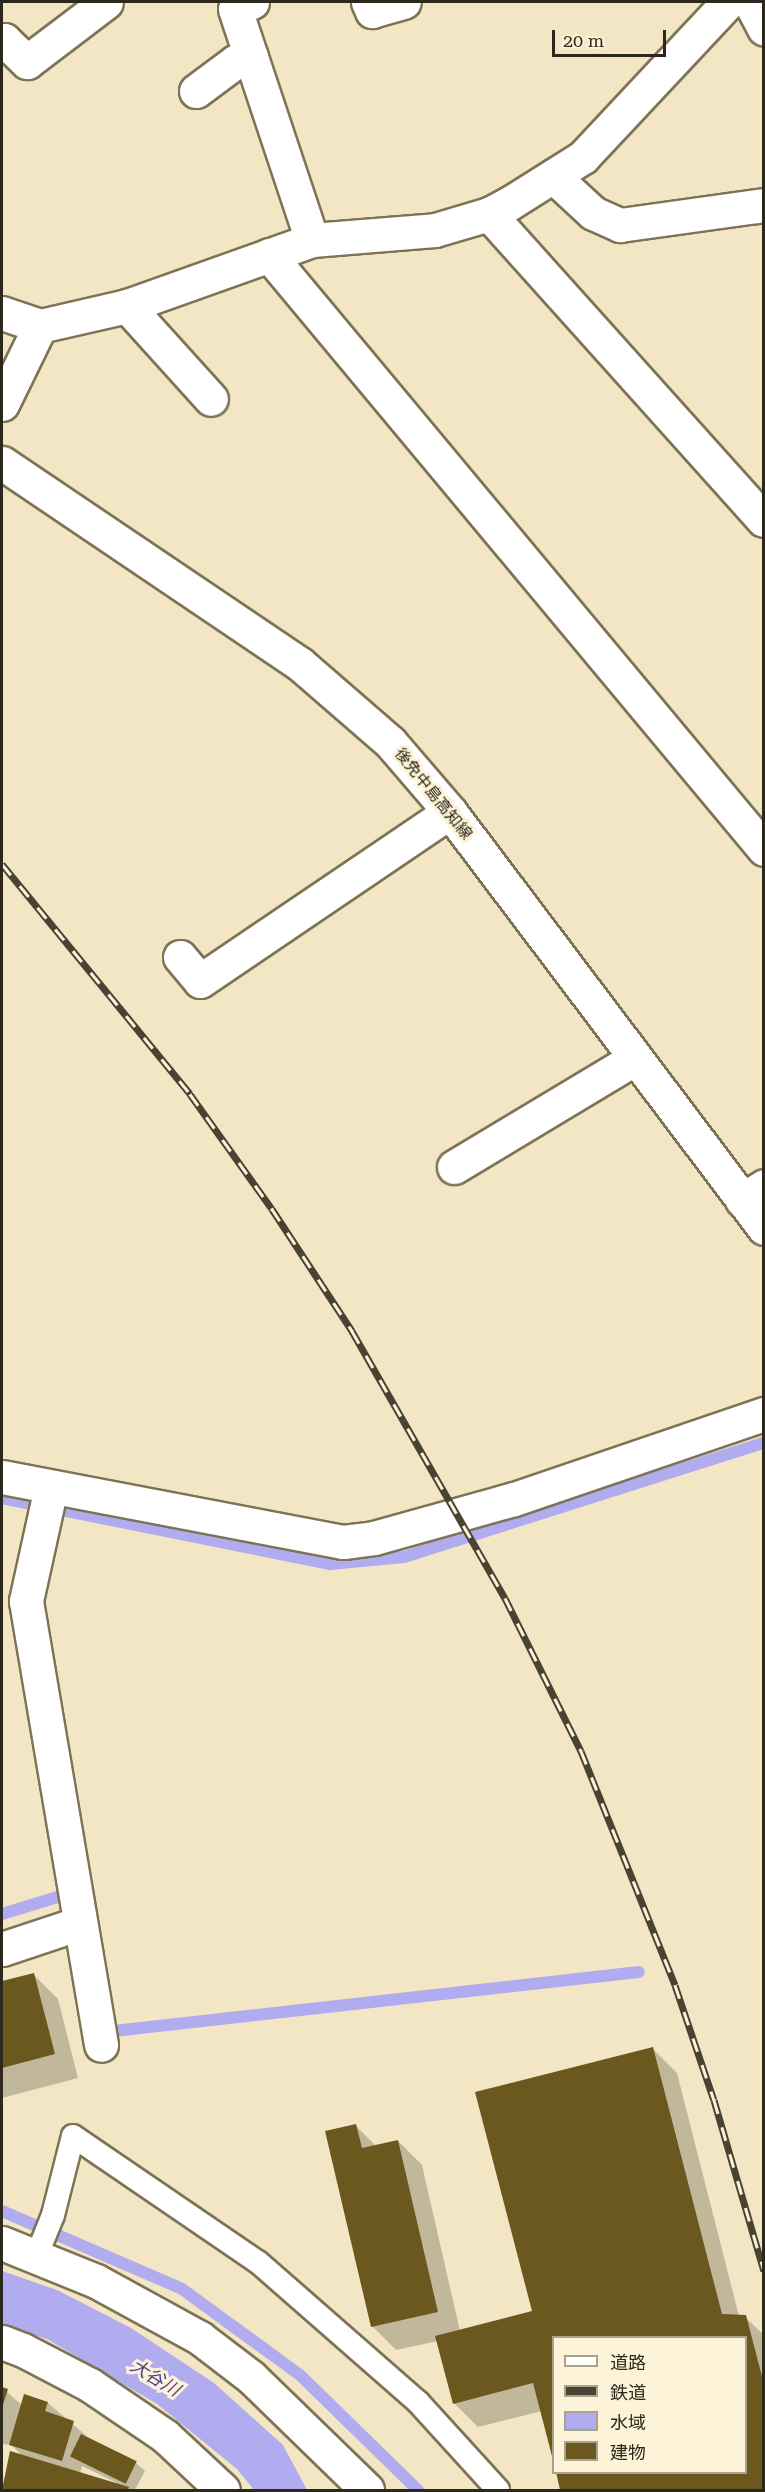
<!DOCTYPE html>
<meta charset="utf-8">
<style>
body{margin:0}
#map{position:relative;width:765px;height:2492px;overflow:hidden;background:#f2e6c4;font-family:"Roboto Serif","Noto Sans JP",serif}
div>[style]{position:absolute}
.water>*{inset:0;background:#b1abf0}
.shadow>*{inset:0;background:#0003}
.stream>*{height:12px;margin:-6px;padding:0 6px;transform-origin:6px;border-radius:6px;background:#b1abf0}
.building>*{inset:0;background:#6a581f;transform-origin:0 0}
.roads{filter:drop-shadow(2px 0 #7e7354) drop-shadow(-2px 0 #7e7354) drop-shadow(0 2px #7e7354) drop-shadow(0 -2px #7e7354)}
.lane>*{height:22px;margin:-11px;padding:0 11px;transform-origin:11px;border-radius:11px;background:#fff}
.street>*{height:33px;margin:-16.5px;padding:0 16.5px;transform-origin:16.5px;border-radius:16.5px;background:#fff}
.secondary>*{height:33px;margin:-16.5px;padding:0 16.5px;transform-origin:16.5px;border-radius:16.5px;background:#fff}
.rail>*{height:7px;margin-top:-3.5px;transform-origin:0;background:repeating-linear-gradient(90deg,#fdf3d8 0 14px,#484333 0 28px);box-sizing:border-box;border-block:2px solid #484333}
span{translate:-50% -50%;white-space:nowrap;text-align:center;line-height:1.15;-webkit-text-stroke:6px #fdf3d8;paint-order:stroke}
.street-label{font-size:16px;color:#2c281b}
.water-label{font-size:18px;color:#504293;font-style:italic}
.frame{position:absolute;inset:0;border:3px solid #2c281b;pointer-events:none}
.legend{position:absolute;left:552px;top:2336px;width:195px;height:138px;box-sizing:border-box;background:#fdf3d8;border:2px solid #a9a28c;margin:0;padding:8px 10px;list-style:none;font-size:18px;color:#2c281b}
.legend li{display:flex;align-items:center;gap:12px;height:30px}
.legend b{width:30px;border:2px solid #a9a28c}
.scale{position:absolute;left:552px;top:30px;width:114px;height:27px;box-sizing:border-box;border:3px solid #2c281b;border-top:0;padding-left:8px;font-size:18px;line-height:21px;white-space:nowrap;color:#2c281b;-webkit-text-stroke:4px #fdf3d8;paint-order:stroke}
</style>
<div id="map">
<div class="water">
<div style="clip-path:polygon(2px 2271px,57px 2290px,131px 2328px,214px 2383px,283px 2445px,307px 2490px,254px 2490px,237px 2469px,157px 2404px,47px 2339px,2px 2325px)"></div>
</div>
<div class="shadow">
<div style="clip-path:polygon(34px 1975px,58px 1999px,78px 2078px,2px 2098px,2px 1983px)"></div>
<div style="clip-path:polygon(653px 2049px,677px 2073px,739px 2316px,745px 2317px,764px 2335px,764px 2490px,562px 2490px,557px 2472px,746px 2472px,746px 2338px,554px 2338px,554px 2457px,542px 2411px,478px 2427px,454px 2403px,438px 2341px,396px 2350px,372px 2326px,356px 2126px,376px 2146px,398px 2141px,422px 2165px,460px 2331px,533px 2313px)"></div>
<div style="clip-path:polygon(evenodd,2px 2388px,22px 2405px,48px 2403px,90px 2439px,136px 2463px,145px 2471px,135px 2490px,2px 2490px,11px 2453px,23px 2457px,12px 2445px,2px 2444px,2px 2388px,82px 2466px,117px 2483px,116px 2485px,80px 2474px,82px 2466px)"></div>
</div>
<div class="stream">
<div style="left:2px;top:1498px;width:335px;rotate:11.4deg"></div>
<div style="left:330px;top:1564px;width:74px;rotate:-5.4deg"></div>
<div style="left:404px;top:1557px;width:378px;rotate:-17.6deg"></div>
<div style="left:2px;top:1914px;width:65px;rotate:-17deg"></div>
<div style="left:64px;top:1895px;width:11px;rotate:-100deg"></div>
<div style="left:114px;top:2031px;width:528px;rotate:-6.41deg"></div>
<div style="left:2px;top:2211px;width:196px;rotate:23.4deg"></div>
<div style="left:182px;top:2289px;width:146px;rotate:36.1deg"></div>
<div style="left:300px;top:2375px;width:165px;rotate:44.3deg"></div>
</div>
<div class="building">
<div style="clip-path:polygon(34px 1973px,55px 2054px,2px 2068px,2px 1981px)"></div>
<div style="clip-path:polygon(653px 2047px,722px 2314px,746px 2315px,764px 2384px,764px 2490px,560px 2490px,556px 2472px,746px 2472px,746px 2338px,554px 2338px,553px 2460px,533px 2383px,453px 2404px,435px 2336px,532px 2311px,475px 2092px)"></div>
<div style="clip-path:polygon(356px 2124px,362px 2148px,398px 2140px,438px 2312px,371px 2327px,325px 2131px)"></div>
<div style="clip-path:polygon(2px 2387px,8px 2389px,2px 2408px)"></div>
<div style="clip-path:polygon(24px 2394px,48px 2402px,45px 2411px,74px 2421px,62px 2461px,9px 2445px)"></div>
<div style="left:81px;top:2434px;width:62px;height:25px;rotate:26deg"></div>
<div style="clip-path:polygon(10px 2451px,129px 2487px,128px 2490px,2px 2490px)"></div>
</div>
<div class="roads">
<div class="lane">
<div style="left:36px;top:2257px;width:45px;rotate:-68deg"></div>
<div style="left:53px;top:2215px;width:81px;rotate:-75.8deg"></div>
<div style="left:73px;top:2136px;width:224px;rotate:34.3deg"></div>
<div style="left:258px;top:2262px;width:213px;rotate:41.2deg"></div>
<div style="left:418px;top:2402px;width:119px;rotate:47.7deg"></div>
</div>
<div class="street">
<div style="left:252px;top:2px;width:18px;rotate:158deg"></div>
<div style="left:235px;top:9px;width:243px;rotate:71.6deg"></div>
<div style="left:368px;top:2px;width:10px;rotate:66deg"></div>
<div style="left:372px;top:11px;width:33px;rotate:-16deg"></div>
<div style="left:750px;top:2px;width:30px;rotate:62deg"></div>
<div style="left:2px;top:42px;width:3px;rotate:-45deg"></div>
<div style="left:4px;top:40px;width:32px;rotate:44deg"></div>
<div style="left:27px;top:62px;width:99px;rotate:-37.2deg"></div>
<div style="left:196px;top:91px;width:49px;rotate:-36.6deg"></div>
<div style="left:235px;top:62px;width:17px;rotate:-21deg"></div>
<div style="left:553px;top:176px;width:54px;rotate:42.8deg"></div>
<div style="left:593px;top:213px;width:30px;rotate:24deg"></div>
<div style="left:620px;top:225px;width:145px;rotate:-7.9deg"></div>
<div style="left:489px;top:214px;width:411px;rotate:48.1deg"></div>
<div style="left:269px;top:255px;width:773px;rotate:50.19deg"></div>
<div style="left:127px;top:306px;width:125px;rotate:47.9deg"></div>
<div style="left:2px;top:313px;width:40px;rotate:18.9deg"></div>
<div style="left:2px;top:404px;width:87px;rotate:-64deg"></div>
<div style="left:40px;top:326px;width:89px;rotate:-12.9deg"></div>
<div style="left:127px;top:306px;width:196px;rotate:-19.6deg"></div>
<div style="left:312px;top:240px;width:123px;rotate:-4.6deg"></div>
<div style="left:435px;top:230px;width:56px;rotate:-16.5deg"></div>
<div style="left:489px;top:214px;width:24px;rotate:-28deg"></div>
<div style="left:510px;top:203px;width:86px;rotate:-32.2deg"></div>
<div style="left:583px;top:157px;width:212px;rotate:-46.9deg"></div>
<div style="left:180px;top:957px;width:31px;rotate:50deg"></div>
<div style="left:200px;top:981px;width:302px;rotate:-34.1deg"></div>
<div style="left:454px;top:1167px;width:210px;rotate:-31deg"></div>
<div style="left:742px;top:1200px;width:26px;rotate:-32deg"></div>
<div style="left:2px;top:1477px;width:347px;rotate:10.8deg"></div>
<div style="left:343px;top:1542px;width:31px;rotate:-7deg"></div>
<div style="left:374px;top:1538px;width:145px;rotate:-15.6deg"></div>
<div style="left:514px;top:1499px;width:264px;rotate:-18.8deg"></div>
<div style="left:51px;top:1487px;width:117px;rotate:102.4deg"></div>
<div style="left:26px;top:1601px;width:450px;rotate:80.4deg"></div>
<div style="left:2px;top:1949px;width:82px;rotate:-18.4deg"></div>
<div style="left:2px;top:2243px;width:101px;rotate:22deg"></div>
<div style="left:96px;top:2281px;width:119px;rotate:28.7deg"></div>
<div style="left:200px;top:2338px;width:64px;rotate:37.4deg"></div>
<div style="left:251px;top:2377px;width:162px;rotate:44.2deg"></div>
<div style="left:2px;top:2342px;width:22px;rotate:21deg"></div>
<div style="left:23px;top:2350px;width:76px;rotate:27.6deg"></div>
<div style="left:90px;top:2385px;width:91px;rotate:34.2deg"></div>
<div style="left:165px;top:2436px;width:79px;rotate:43deg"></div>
</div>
<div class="secondary">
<div style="left:2px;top:463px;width:359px;rotate:34deg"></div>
<div style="left:300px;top:664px;width:119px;rotate:40.9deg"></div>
<div style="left:390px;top:742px;width:92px;rotate:49.4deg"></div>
<div style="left:450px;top:812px;width:521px;rotate:52.95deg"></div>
</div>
</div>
<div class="rail">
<div style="left:2px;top:864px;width:297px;rotate:50.7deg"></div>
<div style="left:190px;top:1094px;width:141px;rotate:54.5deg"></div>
<div style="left:272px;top:1209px;width:146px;rotate:56.7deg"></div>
<div style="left:352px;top:1331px;width:308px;rotate:60.2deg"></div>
<div style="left:505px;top:1598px;width:171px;rotate:63.6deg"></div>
<div style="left:581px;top:1751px;width:252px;rotate:68.1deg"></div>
<div style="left:675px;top:1985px;width:121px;rotate:71.3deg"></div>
<div style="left:714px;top:2100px;width:178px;rotate:73.7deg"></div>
</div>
<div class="street-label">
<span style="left:433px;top:794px;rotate:51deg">後免中島高知線</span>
</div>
<div class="water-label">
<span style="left:155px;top:2378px;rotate:31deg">大谷川</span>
</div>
<div class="frame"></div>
<ul class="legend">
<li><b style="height:8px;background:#fff"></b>道路</li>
<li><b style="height:8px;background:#484333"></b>鉄道</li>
<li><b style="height:16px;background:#b1abf0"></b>水域</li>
<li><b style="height:16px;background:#6a581f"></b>建物</li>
</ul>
<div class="scale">20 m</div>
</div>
